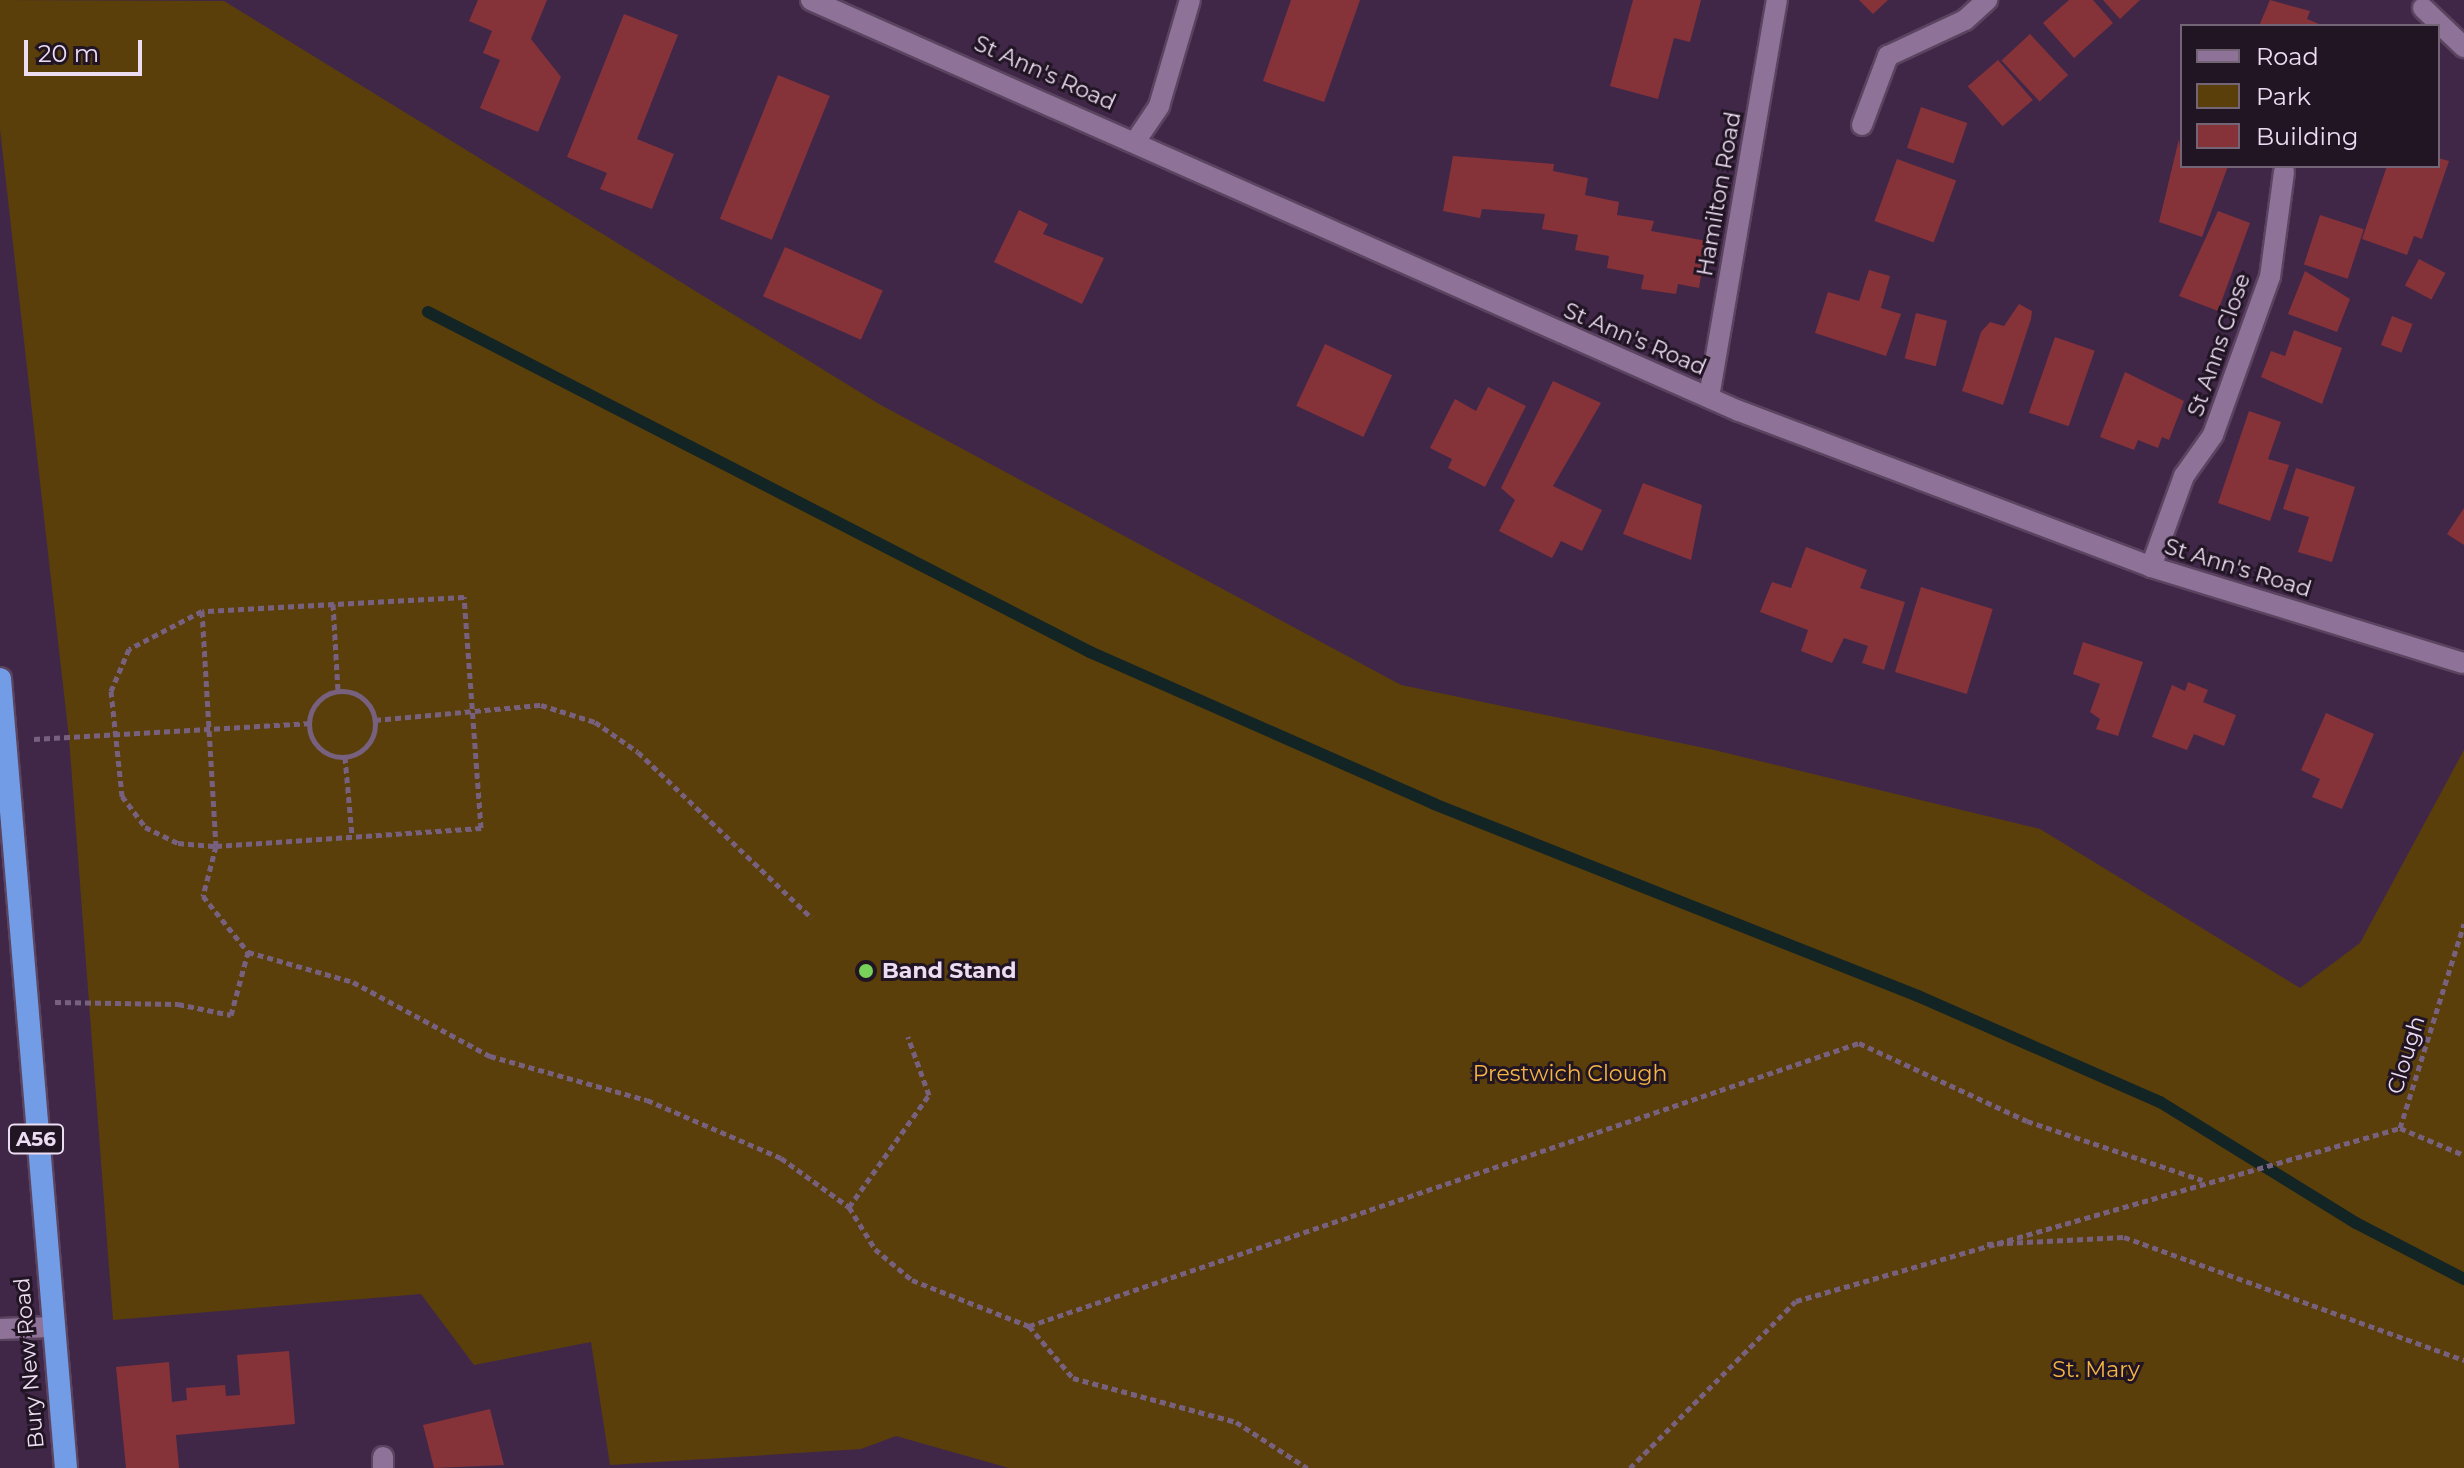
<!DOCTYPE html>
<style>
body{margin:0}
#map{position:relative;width:2464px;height:1468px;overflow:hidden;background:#402748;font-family:Montserrat,sans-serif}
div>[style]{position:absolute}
.green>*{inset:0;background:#5a3f0b}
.stream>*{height:12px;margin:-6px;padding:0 6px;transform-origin:6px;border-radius:6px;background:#132425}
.building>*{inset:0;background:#863239;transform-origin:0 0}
.path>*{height:5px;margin-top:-2.5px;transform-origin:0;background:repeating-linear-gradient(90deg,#77617e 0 6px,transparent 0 10px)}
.path>.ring{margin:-2.5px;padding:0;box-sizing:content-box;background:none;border:5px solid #77617e;border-radius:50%}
.roads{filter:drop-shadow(2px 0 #5a4460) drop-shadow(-2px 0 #5a4460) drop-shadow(0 2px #5a4460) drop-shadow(0 -2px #5a4460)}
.minor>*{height:20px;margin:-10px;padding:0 10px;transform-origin:10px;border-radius:10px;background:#8e7297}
.trunk>*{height:22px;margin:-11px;padding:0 11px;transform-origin:11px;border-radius:11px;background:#739ce7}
.dots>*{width:22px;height:22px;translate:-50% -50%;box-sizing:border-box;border:4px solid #211524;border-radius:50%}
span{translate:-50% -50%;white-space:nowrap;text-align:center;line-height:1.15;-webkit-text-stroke:6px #211524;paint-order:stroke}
.shield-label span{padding:2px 6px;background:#211524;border:2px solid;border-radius:6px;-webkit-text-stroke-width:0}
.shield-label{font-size:20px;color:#edddf2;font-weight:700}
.street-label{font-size:22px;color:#edddf2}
.poi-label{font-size:22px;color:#edddf2;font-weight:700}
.left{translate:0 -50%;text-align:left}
.park-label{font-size:22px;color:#f4b543}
.legend{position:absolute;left:2180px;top:24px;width:260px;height:144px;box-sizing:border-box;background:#211524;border:2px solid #736576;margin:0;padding:10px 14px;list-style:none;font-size:24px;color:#edddf2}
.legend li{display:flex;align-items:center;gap:16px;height:40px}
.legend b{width:40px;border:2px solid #736576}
.scale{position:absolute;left:24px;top:40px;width:118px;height:36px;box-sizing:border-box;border:4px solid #edddf2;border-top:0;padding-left:10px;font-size:24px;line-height:28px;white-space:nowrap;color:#edddf2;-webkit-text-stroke:6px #211524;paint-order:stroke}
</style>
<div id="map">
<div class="green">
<div style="clip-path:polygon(0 0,224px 1px,879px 404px,1401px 685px,1714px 750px,2040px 829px,2300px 988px,2360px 943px,2464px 750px,2464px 1468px,1009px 1468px,896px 1436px,861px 1449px,610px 1465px,591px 1342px,474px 1365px,421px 1294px,113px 1320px,69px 738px,0 129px)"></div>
</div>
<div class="stream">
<div style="left:428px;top:312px;width:744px;rotate:27.18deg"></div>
<div style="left:1090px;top:652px;width:376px;rotate:23.8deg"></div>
<div style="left:1434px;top:804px;width:521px;rotate:21.64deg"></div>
<div style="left:1918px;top:996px;width:264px;rotate:23.7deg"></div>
<div style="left:2160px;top:1102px;width:230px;rotate:31.7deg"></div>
<div style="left:2356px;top:1223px;width:122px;rotate:27.4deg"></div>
</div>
<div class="building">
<div style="clip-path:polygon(478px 0,547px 0,531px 39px,561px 77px,538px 132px,480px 108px,500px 60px,483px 53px,492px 31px,469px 21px)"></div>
<div style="clip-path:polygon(1291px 0,1360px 0,1324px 102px,1263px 81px)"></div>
<div style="clip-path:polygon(1633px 0,1701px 0,1690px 42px,1674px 38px,1658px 99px,1610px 86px)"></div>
<div style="clip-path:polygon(1859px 0,1888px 0,1873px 14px)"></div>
<div style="clip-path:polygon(2069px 0,2093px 0,2113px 23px,2074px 58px,2043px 23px)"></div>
<div style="clip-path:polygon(2103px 0,2140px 0,2120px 19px)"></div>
<div style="clip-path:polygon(2270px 0,2310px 11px,2307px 19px,2324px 26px,2259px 26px)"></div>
<div style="clip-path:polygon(624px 14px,678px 35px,637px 139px,674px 154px,652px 209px,600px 189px,607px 173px,567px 157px)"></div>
<div style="left:2030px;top:34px;width:56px;height:39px;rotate:47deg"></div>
<div style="left:1998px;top:60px;width:53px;height:40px;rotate:49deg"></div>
<div style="left:778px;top:75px;width:56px;height:155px;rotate:22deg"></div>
<div style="left:1921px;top:107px;width:49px;height:43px;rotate:19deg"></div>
<div style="clip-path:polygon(2179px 139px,2182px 166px,2228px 166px,2202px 237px,2159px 222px)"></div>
<div style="clip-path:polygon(1453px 156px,1554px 164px,1553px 171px,1588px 178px,1585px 195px,1619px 202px,1617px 215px,1654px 221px,1651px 231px,1707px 241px,1699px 288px,1678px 284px,1676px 294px,1641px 289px,1644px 275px,1607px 268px,1609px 256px,1575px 250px,1578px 235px,1542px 229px,1545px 214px,1482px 209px,1480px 218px,1443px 211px)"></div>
<div style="clip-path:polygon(2438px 158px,2449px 161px,2422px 239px,2414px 236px,2407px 255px,2362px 239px,2387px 166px,2438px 166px)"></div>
<div style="left:1897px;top:159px;width:63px;height:66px;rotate:20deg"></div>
<div style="clip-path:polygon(1019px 210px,1048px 224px,1043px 234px,1104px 258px,1082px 304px,994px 262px)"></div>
<div style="clip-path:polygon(2218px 211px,2250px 223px,2218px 311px,2179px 296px)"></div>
<div style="left:2320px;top:215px;width:46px;height:52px;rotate:18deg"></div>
<div style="left:785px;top:247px;width:107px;height:54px;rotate:24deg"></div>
<div style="left:2419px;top:259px;width:30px;height:30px;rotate:28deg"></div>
<div style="clip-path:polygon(1869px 270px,1890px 276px,1881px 308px,1901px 314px,1886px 356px,1815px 333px,1828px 292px,1859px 301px)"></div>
<div style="clip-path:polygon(2305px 271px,2350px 299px,2337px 332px,2288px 314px)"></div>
<div style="clip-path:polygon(2019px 304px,2032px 311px,2031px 319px,2003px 405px,1962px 391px,1981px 332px,1990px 322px,2004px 326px)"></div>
<div style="left:1916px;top:313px;width:32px;height:47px;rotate:14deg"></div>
<div style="left:2392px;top:316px;width:22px;height:31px;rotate:21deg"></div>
<div style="clip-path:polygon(2294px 330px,2342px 348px,2322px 404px,2261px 377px,2271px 351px,2285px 356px)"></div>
<div style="left:2055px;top:337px;width:42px;height:80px;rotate:19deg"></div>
<div style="left:1325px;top:344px;width:74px;height:68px;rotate:25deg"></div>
<div style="clip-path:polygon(2125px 372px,2184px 401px,2169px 440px,2162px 437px,2158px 448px,2138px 440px,2134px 450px,2100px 437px)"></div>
<div style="clip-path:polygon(1553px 381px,1601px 403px,1553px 486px,1602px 510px,1582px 551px,1561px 541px,1552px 558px,1499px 531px,1515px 500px,1501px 488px)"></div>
<div style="clip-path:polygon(1488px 387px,1526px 406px,1485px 487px,1448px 468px,1452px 459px,1430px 448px,1455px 399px,1476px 411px)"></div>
<div style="clip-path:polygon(2249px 411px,2281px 422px,2268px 459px,2289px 465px,2270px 521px,2218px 503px)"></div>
<div style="clip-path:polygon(2296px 468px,2355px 487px,2332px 562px,2298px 552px,2309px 517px,2283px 509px)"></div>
<div style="clip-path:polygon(1643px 483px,1702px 505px,1691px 560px,1623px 534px)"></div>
<div style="clip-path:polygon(2464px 508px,2464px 545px,2447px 534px)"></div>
<div style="clip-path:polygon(1806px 547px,1867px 570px,1860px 588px,1905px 602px,1884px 670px,1862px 663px,1868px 646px,1844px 638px,1832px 663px,1801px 651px,1808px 630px,1760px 612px,1772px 582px,1791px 588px)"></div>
<div style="left:1921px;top:587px;width:75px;height:89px;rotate:17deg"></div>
<div style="clip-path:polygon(2083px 642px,2143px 662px,2118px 736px,2096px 729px,2100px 719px,2090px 712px,2100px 684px,2073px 674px)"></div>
<div style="clip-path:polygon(2188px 682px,2208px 690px,2203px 702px,2236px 715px,2224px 746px,2194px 734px,2187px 750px,2152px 737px,2172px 685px,2185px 691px)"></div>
<div style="clip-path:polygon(2326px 713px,2374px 734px,2342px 809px,2312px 797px,2320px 779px,2301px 770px)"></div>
<div style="clip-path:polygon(289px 1351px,295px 1424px,176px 1435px,179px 1468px,126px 1468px,116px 1367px,169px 1362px,172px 1402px,187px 1400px,186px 1388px,225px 1385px,226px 1396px,240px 1395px,237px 1355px)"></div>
<div style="clip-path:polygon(490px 1409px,504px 1465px,434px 1468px,423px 1425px)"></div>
</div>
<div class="path">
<div style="left:333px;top:604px;width:87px;rotate:86.7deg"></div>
<div style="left:202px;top:611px;width:82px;rotate:152.5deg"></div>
<div style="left:129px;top:649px;width:46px;rotate:113.2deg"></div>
<div style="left:111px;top:691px;width:106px;rotate:84deg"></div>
<div style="left:122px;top:796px;width:39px;rotate:53deg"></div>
<div style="left:145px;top:827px;width:37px;rotate:26deg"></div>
<div style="left:178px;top:843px;width:38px;rotate:5deg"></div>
<div style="left:216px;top:846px;width:266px;rotate:-3.9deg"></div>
<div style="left:481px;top:828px;width:232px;rotate:-94.2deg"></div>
<div style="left:464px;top:597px;width:262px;rotate:176.9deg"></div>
<div style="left:202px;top:611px;width:235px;rotate:86.6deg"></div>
<div style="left:216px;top:846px;width:52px;rotate:104.6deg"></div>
<div style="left:203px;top:896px;width:72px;rotate:51.2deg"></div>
<div style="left:248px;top:952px;width:109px;rotate:15.9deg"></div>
<div style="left:353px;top:982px;width:156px;rotate:28.4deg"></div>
<div style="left:490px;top:1056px;width:163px;rotate:15.7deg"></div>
<div style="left:647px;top:1100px;width:146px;rotate:23.4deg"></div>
<div style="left:781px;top:1158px;width:84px;rotate:35.8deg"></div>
<div style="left:849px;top:1207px;width:49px;rotate:58.2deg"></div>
<div style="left:875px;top:1249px;width:48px;rotate:40deg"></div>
<div style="left:912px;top:1280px;width:126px;rotate:21.5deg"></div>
<div style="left:1029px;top:1326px;width:68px;rotate:49.8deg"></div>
<div style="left:1073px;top:1378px;width:169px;rotate:15.1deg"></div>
<div style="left:1236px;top:1422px;width:85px;rotate:32.9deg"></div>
<div class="ring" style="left:309px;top:691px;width:61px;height:61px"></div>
<div style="left:375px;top:720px;width:167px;rotate:-5.2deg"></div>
<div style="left:541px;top:705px;width:57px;rotate:17.5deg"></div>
<div style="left:595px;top:722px;width:52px;rotate:34.9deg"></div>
<div style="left:638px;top:752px;width:240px;rotate:43.7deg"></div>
<div style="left:34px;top:739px;width:275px;rotate:-3.3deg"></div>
<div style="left:345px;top:757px;width:79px;rotate:84.9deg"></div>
<div style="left:55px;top:1002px;width:123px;rotate:0.9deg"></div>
<div style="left:178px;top:1004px;width:54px;rotate:11.7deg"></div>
<div style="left:231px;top:1015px;width:65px;rotate:-74.9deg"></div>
<div style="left:2400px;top:1128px;width:214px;rotate:-72.6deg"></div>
<div style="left:2400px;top:1128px;width:69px;rotate:22.9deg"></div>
<div style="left:849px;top:1207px;width:138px;rotate:-54.5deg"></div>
<div style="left:929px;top:1095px;width:62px;rotate:-109.9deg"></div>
<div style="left:1987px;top:1244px;width:137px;rotate:-2.9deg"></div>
<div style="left:2124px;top:1237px;width:362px;rotate:19.9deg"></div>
<div style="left:1029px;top:1326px;width:877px;rotate:-18.83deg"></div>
<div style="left:1859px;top:1043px;width:185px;rotate:24.9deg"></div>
<div style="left:2027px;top:1121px;width:185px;rotate:18.6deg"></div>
<div style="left:1630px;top:1468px;width:235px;rotate:-45.2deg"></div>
<div style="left:1796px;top:1301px;width:628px;rotate:-15.98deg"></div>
</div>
<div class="roads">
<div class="minor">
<div style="left:811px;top:0;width:1015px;rotate:23.89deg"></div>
<div style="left:1739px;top:411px;width:441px;rotate:20.7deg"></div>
<div style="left:2151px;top:567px;width:327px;rotate:17.1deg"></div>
<div style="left:2423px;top:8px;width:57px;rotate:43.6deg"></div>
<div style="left:1862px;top:125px;width:74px;rotate:-69.4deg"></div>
<div style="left:1888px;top:56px;width:85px;rotate:-25.1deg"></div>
<div style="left:1965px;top:20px;width:30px;rotate:-42deg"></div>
<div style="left:1137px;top:139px;width:40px;rotate:-56deg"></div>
<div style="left:1159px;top:106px;width:110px;rotate:-73.7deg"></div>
<div style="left:1709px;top:397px;width:403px;rotate:-80.3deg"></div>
<div style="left:2151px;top:567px;width:97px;rotate:-70.1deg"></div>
<div style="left:2184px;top:476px;width:50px;rotate:-54.7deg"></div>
<div style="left:2213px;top:435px;width:168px;rotate:-70.2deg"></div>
<div style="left:2270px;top:277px;width:106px;rotate:-82.4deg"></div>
<div style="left:0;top:1329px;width:51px;rotate:-2.2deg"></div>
<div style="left:383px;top:1457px;width:11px;rotate:90deg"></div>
</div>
<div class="trunk">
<div style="left:0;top:679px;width:792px;rotate:85.22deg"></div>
</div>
</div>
<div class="dots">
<div style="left:866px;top:971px;background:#78d158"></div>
</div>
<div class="shield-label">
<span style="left:36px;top:1139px">A56</span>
</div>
<div class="street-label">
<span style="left:1045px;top:73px;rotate:24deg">St Ann's Road</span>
<span style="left:1719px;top:194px;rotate:-80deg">Hamilton Road</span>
<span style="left:1635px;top:339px;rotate:23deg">St Ann's Road</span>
<span style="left:2219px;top:345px;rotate:-71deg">St Anns Close</span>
<span style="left:2238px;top:568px;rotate:17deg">St Ann's Road</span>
<span style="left:2406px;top:1055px;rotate:-73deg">Clough</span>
<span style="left:29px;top:1363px;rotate:-95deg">Bury New Road</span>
</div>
<div class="poi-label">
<span class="left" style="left:882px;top:971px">Band Stand</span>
</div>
<div class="park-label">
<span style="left:1570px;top:1074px">Prestwich Clough</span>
<span style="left:2096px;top:1370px">St. Mary</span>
</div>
<ul class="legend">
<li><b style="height:10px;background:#8e7297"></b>Road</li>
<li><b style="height:22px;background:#5a3f0b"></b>Park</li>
<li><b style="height:22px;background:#863239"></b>Building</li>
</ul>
<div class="scale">20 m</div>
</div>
